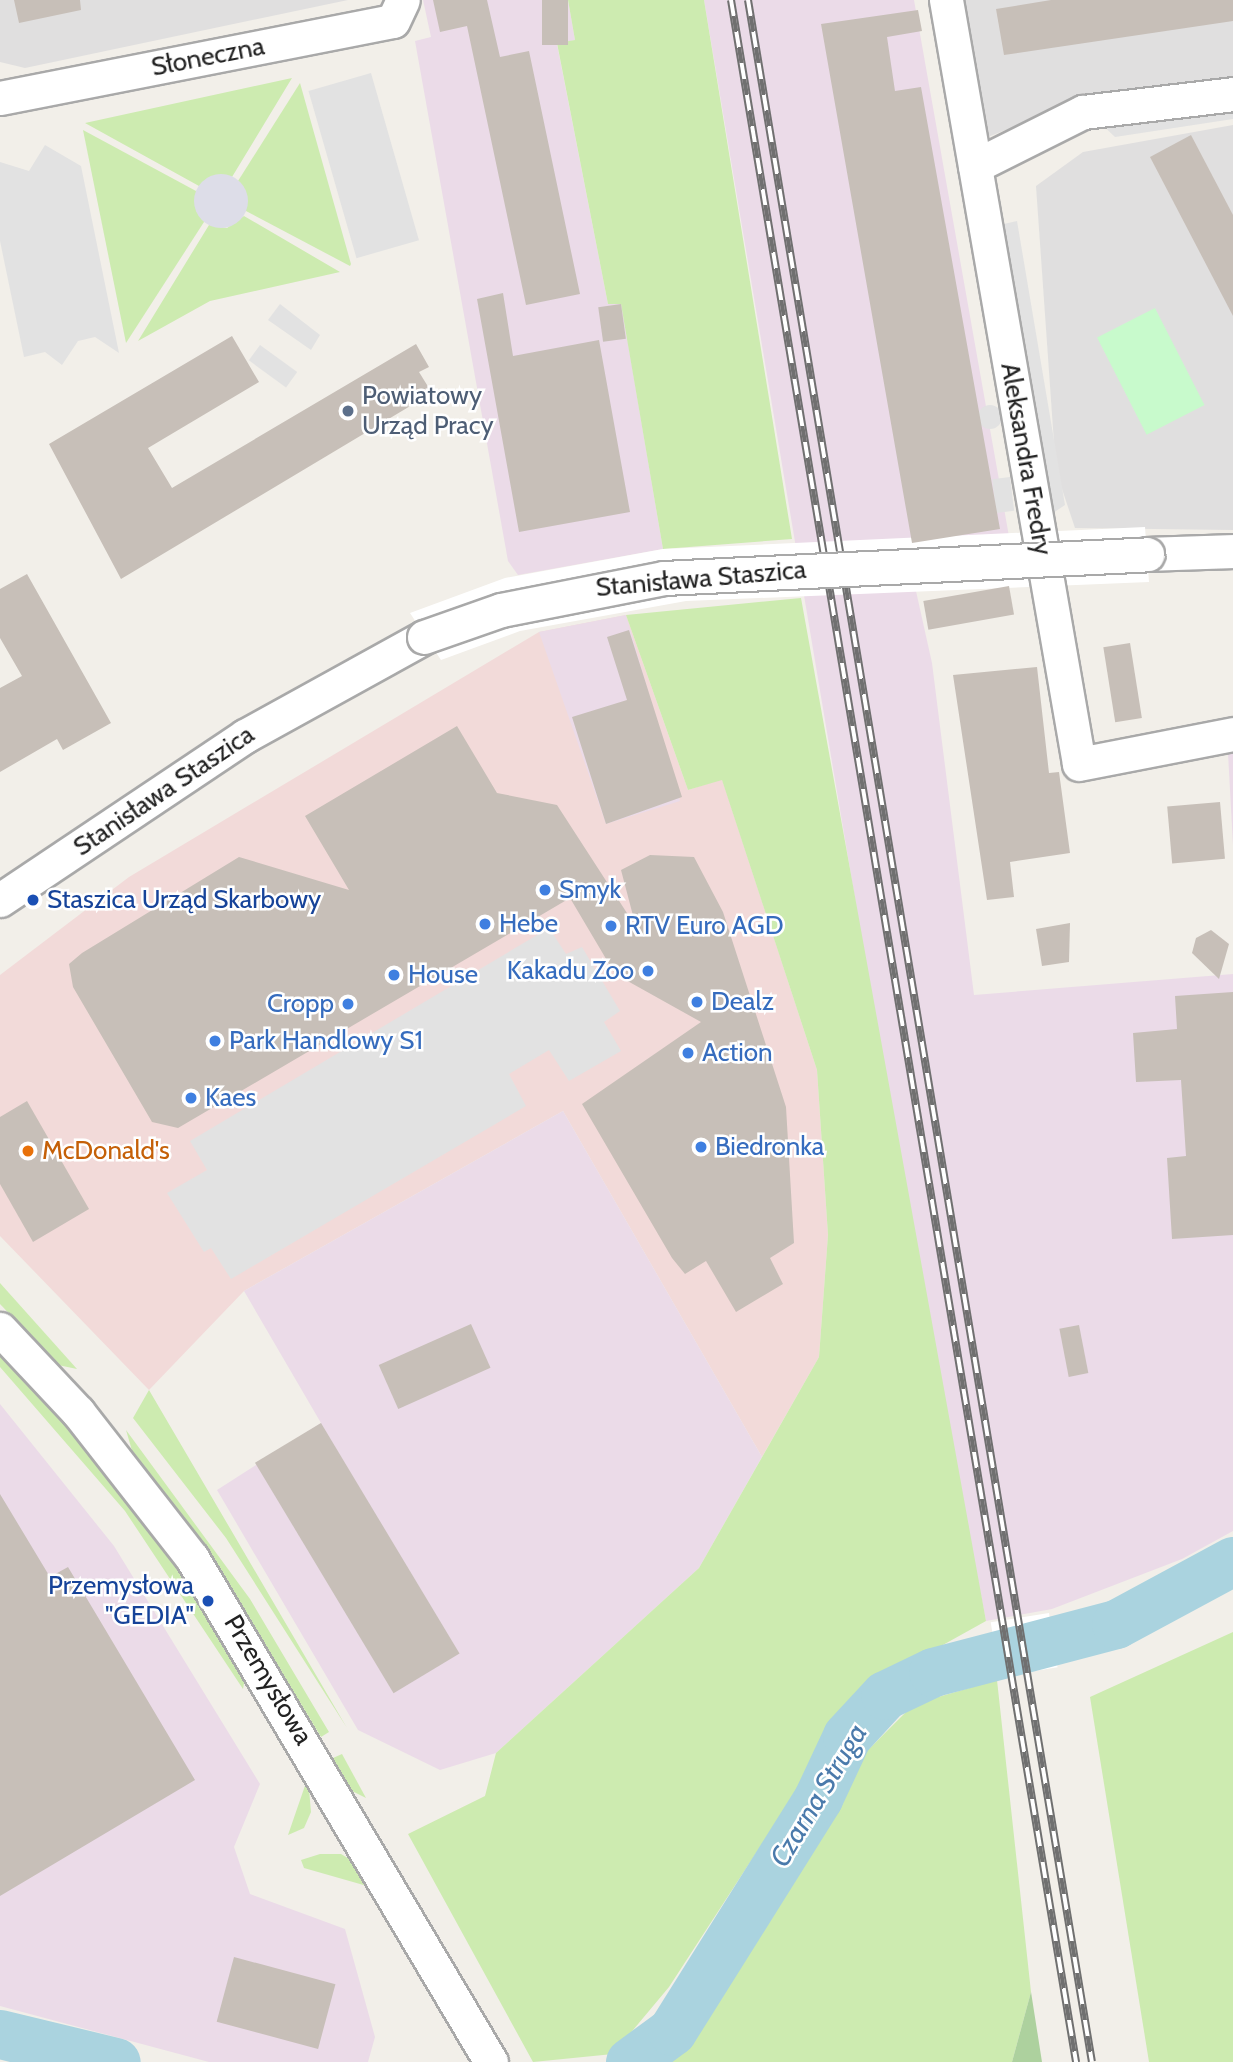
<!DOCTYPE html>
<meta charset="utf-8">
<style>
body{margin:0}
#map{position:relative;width:1233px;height:2062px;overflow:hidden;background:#f2efe9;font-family:Cabin,sans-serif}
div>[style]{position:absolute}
.residential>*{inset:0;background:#e0dfdf}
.commercial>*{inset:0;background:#f2dad9}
.industrial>*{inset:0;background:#ebdbe8}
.grass>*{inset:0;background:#cdebb0}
.forest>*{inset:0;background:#add19e}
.park>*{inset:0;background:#c8facc;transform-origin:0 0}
.parking>*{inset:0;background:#e2e2e2;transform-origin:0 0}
.round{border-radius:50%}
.plaza>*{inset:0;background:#dddde8}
.pier>*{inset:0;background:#fff;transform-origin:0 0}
.river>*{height:49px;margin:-24.5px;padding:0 24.5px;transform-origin:24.5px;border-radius:24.5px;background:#aad3df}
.building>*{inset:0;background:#c7bfb8;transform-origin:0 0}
.roads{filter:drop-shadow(2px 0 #a9a9a9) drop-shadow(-2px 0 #a9a9a9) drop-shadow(0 2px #a9a9a9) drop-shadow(0 -2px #a9a9a9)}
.minor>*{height:33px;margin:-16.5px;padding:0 16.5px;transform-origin:16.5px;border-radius:16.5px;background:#fff}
.rail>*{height:8px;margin-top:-4px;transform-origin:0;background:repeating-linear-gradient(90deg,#fff 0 16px,#707070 0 32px);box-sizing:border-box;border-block:2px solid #707070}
.bridges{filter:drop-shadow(2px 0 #a9a9a9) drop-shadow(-2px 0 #a9a9a9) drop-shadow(0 2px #a9a9a9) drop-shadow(0 -2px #a9a9a9)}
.minor-bridge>*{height:33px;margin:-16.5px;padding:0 16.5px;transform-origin:16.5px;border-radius:16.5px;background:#fff}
.dots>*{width:19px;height:19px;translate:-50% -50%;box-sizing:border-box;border:4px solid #fff;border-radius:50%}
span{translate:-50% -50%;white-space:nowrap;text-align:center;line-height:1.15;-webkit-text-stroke:5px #fff;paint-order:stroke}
.street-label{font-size:26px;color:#222}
.service-label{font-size:26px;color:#4e5e75}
.left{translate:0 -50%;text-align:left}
.shop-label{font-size:26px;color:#366cbe}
.right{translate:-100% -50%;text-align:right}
.transit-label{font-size:26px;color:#164399}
.food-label{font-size:26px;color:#c56008}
.water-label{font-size:28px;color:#4a7aab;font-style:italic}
</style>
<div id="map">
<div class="residential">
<div style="clip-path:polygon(0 0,348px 0,25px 68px,0 62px)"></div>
<div style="clip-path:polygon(959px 0,1233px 0,1233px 79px,1078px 101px,983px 139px)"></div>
<div style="clip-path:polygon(1233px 125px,1233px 530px,1075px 528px,1056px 471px,1036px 186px,1083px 152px)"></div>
</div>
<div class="commercial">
<div style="clip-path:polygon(626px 615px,688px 790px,722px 779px,817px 1070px,828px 1235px,819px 1357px,762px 1457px,563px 1111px,244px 1291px,149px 1390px,0 1236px,0 975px,129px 877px,539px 632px)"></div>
</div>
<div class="industrial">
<div style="clip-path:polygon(423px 0,568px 0,575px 40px,557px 44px,608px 304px,621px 302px,663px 549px,518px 575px,508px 561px,415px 41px,431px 37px)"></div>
<div style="clip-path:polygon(704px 0,914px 0,1010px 542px,906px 546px,932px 663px,974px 995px,1233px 974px,1233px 1531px,1182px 1559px,1052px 1609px,986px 1621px,918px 1274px)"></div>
<div style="clip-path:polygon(626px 615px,680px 801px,606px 824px,539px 632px)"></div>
<div style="clip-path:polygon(1233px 751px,1233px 845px,1228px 753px)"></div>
<div style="clip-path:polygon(563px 1111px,762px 1457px,699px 1568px,496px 1753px,440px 1770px,358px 1730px,217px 1490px,321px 1423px,244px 1291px)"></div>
<div style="clip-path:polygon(0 1404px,114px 1546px,260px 1784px,234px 1847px,250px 1894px,345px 1929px,375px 2037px,368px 2062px,209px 2062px,0 2006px)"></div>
</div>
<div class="grass">
<div style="clip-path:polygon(568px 0,704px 0,792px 539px,663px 549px,621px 304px,608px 304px,557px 43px,575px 40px)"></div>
<div style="clip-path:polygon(292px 78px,232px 177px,217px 175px,199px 186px,85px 123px)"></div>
<div style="clip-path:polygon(300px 83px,351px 264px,350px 266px,246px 211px,238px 181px)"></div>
<div style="clip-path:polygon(83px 130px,196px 191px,204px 222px,126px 343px)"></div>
<div style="clip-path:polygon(244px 216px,340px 272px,210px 301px,138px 341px,209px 225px,227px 228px)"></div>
<div style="clip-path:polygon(801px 598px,986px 1621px,862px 1690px,669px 1987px,613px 2054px,533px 2062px,408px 1834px,485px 1796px,496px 1753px,699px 1568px,819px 1357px,828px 1235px,817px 1070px,722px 780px,688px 790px,626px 615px)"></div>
<div style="clip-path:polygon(0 1283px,77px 1369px,58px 1365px,0 1304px)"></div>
<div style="clip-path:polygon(0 1350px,103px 1462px,171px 1554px,246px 1672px,243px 1689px,125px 1511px,0 1367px)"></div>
<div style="clip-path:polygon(149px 1390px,347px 1728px,226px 1538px,133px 1418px)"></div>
<div style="clip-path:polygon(126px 1430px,250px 1599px,329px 1732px,321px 1737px,220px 1570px,133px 1454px)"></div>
<div style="clip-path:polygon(1233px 1632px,1233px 2062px,1149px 2062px,1090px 1697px)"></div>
<div style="clip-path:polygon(997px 1680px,1031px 1992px,1012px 2062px,662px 2062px,702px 2021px,856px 1762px,914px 1704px)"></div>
<div style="clip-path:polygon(342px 1754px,366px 1798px,350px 1790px,333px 1758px)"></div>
<div style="clip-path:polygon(308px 1777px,311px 1812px,304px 1828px,288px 1835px)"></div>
<div style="clip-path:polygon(320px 1854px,341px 1854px,356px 1863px,374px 1888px,304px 1868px,301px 1860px)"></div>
</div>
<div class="forest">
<div style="clip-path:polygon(1031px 1992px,1042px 2062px,1012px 2062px)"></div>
</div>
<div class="park">
<div style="left:1155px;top:308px;width:109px;height:65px;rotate:63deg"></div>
</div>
<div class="parking">
<div style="left:371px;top:73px;width:174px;height:65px;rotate:74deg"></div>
<div style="clip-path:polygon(1233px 100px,1233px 119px,1115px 137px,1096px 119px)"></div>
<div style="clip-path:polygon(45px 145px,81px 166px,119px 353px,95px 337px,78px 341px,62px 365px,45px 352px,24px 357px,0 241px,0 162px,29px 171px)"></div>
<div style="clip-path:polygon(1017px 221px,1065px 505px,1047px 517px,995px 226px)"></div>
<div style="clip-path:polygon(280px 304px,320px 335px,311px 350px,268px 320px)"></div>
<div style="left:260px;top:345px;width:46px;height:19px;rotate:36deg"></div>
<div class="round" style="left:978px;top:405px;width:24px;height:24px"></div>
<div style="left:1010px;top:477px;width:34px;height:18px;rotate:83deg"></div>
<div style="clip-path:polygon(549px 928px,566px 954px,582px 947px,620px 1011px,604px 1022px,621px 1051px,569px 1081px,549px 1050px,509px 1074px,526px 1106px,231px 1279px,211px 1248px,204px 1252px,167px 1193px,207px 1170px,190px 1141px)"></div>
</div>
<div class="plaza">
<div class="round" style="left:194px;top:174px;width:54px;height:54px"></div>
</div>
<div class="pier">
<div style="clip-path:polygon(1145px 527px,1149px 582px,686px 601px,520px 631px,441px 660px,410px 613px,505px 578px,663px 549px)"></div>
<div style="left:1049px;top:1613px;width:55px;height:59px;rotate:81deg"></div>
</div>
<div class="river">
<div style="left:0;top:2034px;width:119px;rotate:13.6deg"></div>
<div style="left:630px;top:2062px;width:52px;rotate:-36.4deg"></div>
<div style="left:672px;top:2031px;width:275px;rotate:-57.9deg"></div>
<div style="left:818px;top:1798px;width:68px;rotate:-64.9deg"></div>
<div style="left:847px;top:1736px;width:56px;rotate:-47.2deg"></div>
<div style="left:885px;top:1695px;width:53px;rotate:-25.6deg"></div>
<div style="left:933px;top:1672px;width:189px;rotate:-14.7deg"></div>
<div style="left:1116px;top:1624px;width:133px;rotate:-28.3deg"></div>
</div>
<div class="building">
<div style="clip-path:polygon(14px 0,80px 0,81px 10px,19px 23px)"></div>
<div style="clip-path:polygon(433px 0,487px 0,500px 57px,529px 51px,580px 294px,526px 305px,467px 26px,440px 32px)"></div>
<div style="left:542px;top:0;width:26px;height:45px"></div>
<div style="clip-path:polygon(1051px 0,1233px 0,1233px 21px,1004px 55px,996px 9px)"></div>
<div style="clip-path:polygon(918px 10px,922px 31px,887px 37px,895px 91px,921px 87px,1000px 529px,912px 543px,821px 24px)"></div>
<div style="clip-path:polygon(1191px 135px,1233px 215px,1233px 316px,1150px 157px)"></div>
<div style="clip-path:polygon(503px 293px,513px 356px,599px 340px,630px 512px,519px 532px,477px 299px)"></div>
<div style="left:621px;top:304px;width:35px;height:23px;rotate:82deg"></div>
<div style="clip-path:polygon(232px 336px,259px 382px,148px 448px,172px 488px,416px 344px,429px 367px,419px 372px,432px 393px,121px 579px,49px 444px)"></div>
<div style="clip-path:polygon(27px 574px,111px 723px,63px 750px,57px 739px,0 772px,0 688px,22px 676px,0 638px,0 589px)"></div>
<div style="left:1009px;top:586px;width:29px;height:87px;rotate:80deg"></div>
<div style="clip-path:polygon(629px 630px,682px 797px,606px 824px,572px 717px,627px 700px,607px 637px)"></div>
<div style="left:1130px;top:643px;width:76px;height:27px;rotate:81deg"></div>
<div style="clip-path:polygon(1037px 667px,1049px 773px,1059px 772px,1070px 853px,1010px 862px,1014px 897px,987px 900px,953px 675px)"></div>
<div style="clip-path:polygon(457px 726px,497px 793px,557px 805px,636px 927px,621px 870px,650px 855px,694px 857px,723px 912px,786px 1107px,794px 1243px,770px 1258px,783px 1284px,736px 1312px,706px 1261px,685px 1274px,672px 1258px,582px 1104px,701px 1022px,615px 974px,570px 898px,178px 1128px,152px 1122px,73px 987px,69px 964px,82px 953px,239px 857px,349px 890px,305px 816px)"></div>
<div style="left:1220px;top:802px;width:57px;height:53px;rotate:85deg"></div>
<div style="clip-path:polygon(1070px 923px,1069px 962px,1042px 966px,1036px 929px)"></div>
<div style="clip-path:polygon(1211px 930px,1229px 944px,1219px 979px,1192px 953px,1196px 938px)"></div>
<div style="clip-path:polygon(1233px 992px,1233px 1235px,1172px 1239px,1167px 1158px,1186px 1156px,1181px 1080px,1136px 1082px,1133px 1033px,1177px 1029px,1175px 996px)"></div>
<div style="clip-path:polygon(27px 1101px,89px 1209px,33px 1242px,0 1184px,0 1117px)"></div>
<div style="left:471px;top:1324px;width:48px;height:101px;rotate:66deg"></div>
<div style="left:1079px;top:1325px;width:49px;height:20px;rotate:79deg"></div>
<div style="left:321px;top:1423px;width:269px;height:77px;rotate:59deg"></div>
<div style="clip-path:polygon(0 1494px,50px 1577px,68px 1567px,195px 1780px,0 1896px)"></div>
<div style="left:234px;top:1957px;width:105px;height:67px;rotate:15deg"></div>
</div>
<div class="roads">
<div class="minor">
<div style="left:946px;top:0;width:775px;rotate:80.12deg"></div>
<div style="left:1079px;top:764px;width:157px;rotate:-11deg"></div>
<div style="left:0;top:98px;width:400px;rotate:-11.1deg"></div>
<div style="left:393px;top:21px;width:23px;rotate:-65deg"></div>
<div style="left:975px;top:166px;width:121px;rotate:-26.6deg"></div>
<div style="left:1083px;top:112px;width:151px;rotate:-6.8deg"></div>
<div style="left:1147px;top:554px;width:86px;rotate:-2deg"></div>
<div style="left:0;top:900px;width:295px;rotate:-33.8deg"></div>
<div style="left:245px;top:736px;width:205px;rotate:-28.9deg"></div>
<div style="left:0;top:1329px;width:114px;rotate:46.8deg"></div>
<div style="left:78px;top:1412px;width:185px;rotate:52deg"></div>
<div style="left:192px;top:1558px;width:586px;rotate:59.32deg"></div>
</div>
</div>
<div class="rail">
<div style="left:731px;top:0;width:2091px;rotate:80.5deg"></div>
<div style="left:748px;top:0;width:2090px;rotate:80.53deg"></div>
</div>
<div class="bridges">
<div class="minor-bridge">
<div style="left:424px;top:637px;width:82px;rotate:-19.3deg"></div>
<div style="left:501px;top:610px;width:166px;rotate:-11.1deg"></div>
<div style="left:664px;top:578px;width:484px;rotate:-2.8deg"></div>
</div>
</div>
<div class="dots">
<div style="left:348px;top:411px;background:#5c6f8a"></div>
<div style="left:545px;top:890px;background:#3f7fe0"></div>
<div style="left:33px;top:900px;background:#1a4fb4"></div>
<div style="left:485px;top:924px;background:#3f7fe0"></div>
<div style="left:611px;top:926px;background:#3f7fe0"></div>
<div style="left:648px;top:971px;background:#3f7fe0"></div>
<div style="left:394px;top:975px;background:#3f7fe0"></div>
<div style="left:697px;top:1002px;background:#3f7fe0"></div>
<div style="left:348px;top:1004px;background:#3f7fe0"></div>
<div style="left:215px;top:1041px;background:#3f7fe0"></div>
<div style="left:688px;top:1053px;background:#3f7fe0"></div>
<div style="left:191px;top:1098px;background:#3f7fe0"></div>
<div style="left:701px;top:1147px;background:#3f7fe0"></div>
<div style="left:28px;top:1151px;background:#e8710a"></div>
<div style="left:208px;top:1601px;background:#1a4fb4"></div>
</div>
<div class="street-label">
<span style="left:208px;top:57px;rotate:-11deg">Słoneczna</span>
<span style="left:1026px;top:459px;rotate:80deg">Aleksandra Fredry</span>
<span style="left:701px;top:579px;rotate:-5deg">Stanisława Staszica</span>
<span style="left:164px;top:791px;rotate:-34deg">Stanisława Staszica</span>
<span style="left:268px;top:1680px;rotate:59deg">Przemysłowa</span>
</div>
<div class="service-label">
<span class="left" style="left:362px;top:411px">Powiatowy<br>Urząd Pracy</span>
</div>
<div class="shop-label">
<span class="left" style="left:559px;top:890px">Smyk</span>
<span class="left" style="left:499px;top:924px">Hebe</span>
<span class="left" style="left:625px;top:926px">RTV Euro AGD</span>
<span class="right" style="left:634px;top:971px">Kakadu Zoo</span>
<span class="left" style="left:408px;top:975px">House</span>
<span class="left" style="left:711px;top:1002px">Dealz</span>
<span class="right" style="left:334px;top:1004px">Cropp</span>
<span class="left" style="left:229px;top:1041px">Park Handlowy S1</span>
<span class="left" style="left:702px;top:1053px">Action</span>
<span class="left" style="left:205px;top:1098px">Kaes</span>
<span class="left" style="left:715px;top:1147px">Biedronka</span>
</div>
<div class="transit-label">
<span class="left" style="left:47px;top:900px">Staszica Urząd Skarbowy</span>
<span class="right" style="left:194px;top:1601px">Przemysłowa<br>"GEDIA"</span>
</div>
<div class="food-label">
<span class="left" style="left:42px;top:1151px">McDonald's</span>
</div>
<div class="water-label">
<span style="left:818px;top:1795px;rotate:-59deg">Czarna Struga</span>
</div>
</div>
